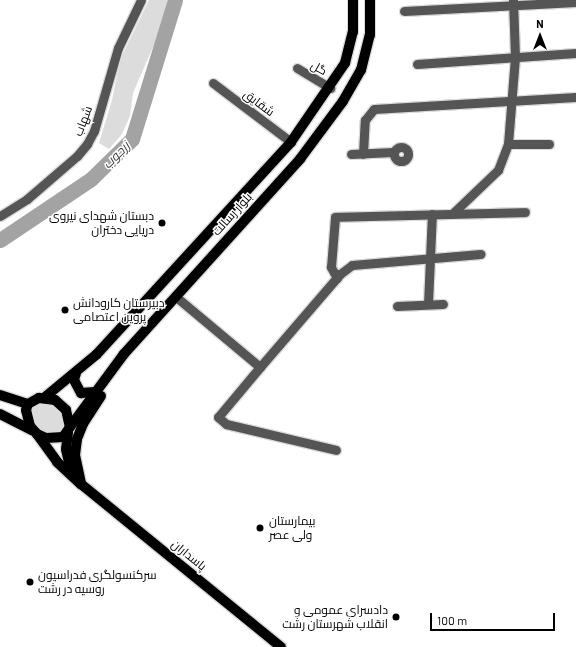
<!DOCTYPE html>
<meta charset="utf-8">
<style>
body{margin:0}
#map{position:relative;width:576px;height:647px;overflow:hidden;background:#fff;font-family:Barlow,Cairo,sans-serif}
div>[style]{position:absolute}
.green>*{inset:0;background:#dcdcdc}
.river>*{height:15px;margin:-7.5px;padding:0 7.5px;transform-origin:7.5px;border-radius:7.5px;background:#a3a3a3}
.roads{filter:drop-shadow(1px 0 #dbdbdb) drop-shadow(-1px 0 #dbdbdb) drop-shadow(0 1px #dbdbdb) drop-shadow(0 -1px #dbdbdb)}
.minor>*{height:9px;margin:-4.5px;padding:0 4.5px;transform-origin:4.5px;border-radius:4.5px;background:#555}
.minor>.ring{margin:-4.5px;padding:0;box-sizing:content-box;background:none;border:9px solid #555;border-radius:50%}
.major>*{height:10px;margin:-5px;padding:0 5px;transform-origin:5px;border-radius:5px;background:#000}
.dots>*{width:11px;height:11px;translate:-50% -50%;box-sizing:border-box;border:2px solid #fff;border-radius:50%}
span{translate:-50% -50%;white-space:nowrap;text-align:center;line-height:1.15;-webkit-text-stroke:3px #fff;paint-order:stroke}
.street-label{font-size:12px;color:#000}
.poi-label{font-size:12px;color:#000}
.right{translate:-100% -50%;text-align:right}
.left{translate:0 -50%;text-align:left}
.water-label{font-size:13px;color:#444;font-style:italic}
.north{position:absolute;left:520px;top:16px;width:40px;height:40px;-webkit-text-stroke:3px #fff;paint-order:stroke;rotate:0deg;font-size:11px;font-weight:700;line-height:16px;text-align:center;color:#000}
.north::after{content:'';display:block;margin:auto;width:14px;height:18px;background:#000;clip-path:polygon(50% 0,100% 100%,50% 72%,0 100%)}
.scale{position:absolute;left:430px;top:613px;width:125px;height:18px;box-sizing:border-box;border:2px solid #000;border-top:0;padding-left:5px;font-size:12px;line-height:14px;white-space:nowrap;color:#000;-webkit-text-stroke:3px #fff;paint-order:stroke}
</style>
<div id="map">
<div class="green">
<div style="clip-path:polygon(149px 0,168px 0,163px 24px,133px 93px,130px 116px,122px 134px,109px 149px,99px 143px,112px 100px,120px 60px)"></div>
<div style="clip-path:polygon(41px 403px,58px 408px,64px 415px,66px 424px,64px 430px,48px 433px,35px 426px,31px 414px,32px 409px)"></div>
</div>
<div class="river">
<div style="left:0;top:240px;width:110px;rotate:-33.8deg"></div>
<div style="left:91px;top:179px;width:57px;rotate:-44.3deg"></div>
<div style="left:132px;top:139px;width:145px;rotate:-72.8deg"></div>
</div>
<div class="roads">
<div class="minor">
<div style="left:404px;top:11px;width:172px;rotate:-3deg"></div>
<div style="left:417px;top:64px;width:159px;rotate:-4deg"></div>
<div style="left:297px;top:68px;width:39px;rotate:31deg"></div>
<div style="left:213px;top:83px;width:98px;rotate:37.1deg"></div>
<div style="left:508px;top:144px;width:41px"></div>
<div class="ring" style="left:394px;top:147px;width:5px;height:5px"></div>
<div style="left:351px;top:154px;width:42px;rotate:-2.7deg"></div>
<div style="left:363px;top:154px;width:34px;rotate:-87deg"></div>
<div style="left:365px;top:120px;width:14px;rotate:-51deg"></div>
<div style="left:374px;top:109px;width:202px;rotate:-3.4deg"></div>
<div style="left:452px;top:214px;width:64px;rotate:-43.7deg"></div>
<div style="left:498px;top:170px;width:28px;rotate:-69deg"></div>
<div style="left:508px;top:144px;width:87px;rotate:-85.4deg"></div>
<div style="left:515px;top:57px;width:57px;rotate:-92deg"></div>
<div style="left:0;top:216px;width:32px;rotate:-32deg"></div>
<div style="left:27px;top:199px;width:66px;rotate:-40.7deg"></div>
<div style="left:77px;top:156px;width:16px;rotate:-50deg"></div>
<div style="left:87px;top:144px;width:15px;rotate:-62deg"></div>
<div style="left:94px;top:131px;width:86px;rotate:-73.9deg"></div>
<div style="left:118px;top:48px;width:53px;rotate:-64.4deg"></div>
<div style="left:337px;top:278px;width:13px;rotate:-119deg"></div>
<div style="left:331px;top:267px;width:50px;rotate:-85.4deg"></div>
<div style="left:335px;top:217px;width:190px;rotate:-1.5deg"></div>
<div style="left:175px;top:296px;width:111px;rotate:39.9deg"></div>
<div style="left:260px;top:367px;width:123px;rotate:-49.3deg"></div>
<div style="left:340px;top:274px;width:15px;rotate:-37deg"></div>
<div style="left:352px;top:265px;width:129px;rotate:-4.9deg"></div>
<div style="left:428px;top:304px;width:90px;rotate:-87.5deg"></div>
<div style="left:397px;top:306px;width:46px;rotate:-2.5deg"></div>
<div style="left:260px;top:367px;width:65px;rotate:130deg"></div>
<div style="left:218px;top:417px;width:11px;rotate:41deg"></div>
<div style="left:226px;top:424px;width:113px;rotate:13.3deg"></div>
</div>
<div class="major">
<div style="left:76px;top:373px;width:7px;rotate:106deg"></div>
<div style="left:74px;top:380px;width:15px;rotate:62deg"></div>
<div style="left:81px;top:393px;width:14px;rotate:-4deg"></div>
<div style="left:0;top:395px;width:29px;rotate:18deg"></div>
<div style="left:101px;top:396px;width:33px;rotate:123deg"></div>
<div style="left:83px;top:424px;width:16px;rotate:112deg"></div>
<div style="left:77px;top:439px;width:16px;rotate:97deg"></div>
<div style="left:75px;top:455px;width:30px;rotate:78deg"></div>
<div style="left:81px;top:484px;width:258px;rotate:39.2deg"></div>
<div style="left:45px;top:397px;width:67px;rotate:-39.6deg"></div>
<div style="left:97px;top:354px;width:287px;rotate:-47.5deg"></div>
<div style="left:291px;top:142px;width:96px;rotate:-55.6deg"></div>
<div style="left:345px;top:63px;width:32px;rotate:-76deg"></div>
<div style="left:353px;top:32px;width:32px;rotate:-90deg"></div>
<div style="left:39px;top:398px;width:16px;rotate:7deg"></div>
<div style="left:55px;top:400px;width:15px;rotate:42deg"></div>
<div style="left:66px;top:410px;width:17px;rotate:77deg"></div>
<div style="left:70px;top:427px;width:12px;rotate:125deg"></div>
<div style="left:63px;top:437px;width:17px;rotate:177deg"></div>
<div style="left:46px;top:438px;width:10px;rotate:-156deg"></div>
<div style="left:37px;top:434px;width:11px;rotate:-131deg"></div>
<div style="left:30px;top:426px;width:16px;rotate:-104deg"></div>
<div style="left:26px;top:410px;width:6px;rotate:-72deg"></div>
<div style="left:28px;top:404px;width:13px;rotate:-29deg"></div>
<div style="left:0;top:414px;width:36px;rotate:27deg"></div>
<div style="left:70px;top:427px;width:91px;rotate:-53.5deg"></div>
<div style="left:124px;top:354px;width:263px;rotate:-47.9deg"></div>
<div style="left:300px;top:159px;width:72px;rotate:-53.4deg"></div>
<div style="left:343px;top:101px;width:36px;rotate:-60deg"></div>
<div style="left:361px;top:70px;width:36px;rotate:-76deg"></div>
<div style="left:370px;top:35px;width:35px;rotate:-90deg"></div>
<div style="left:37px;top:434px;width:34px;rotate:54deg"></div>
<div style="left:57px;top:462px;width:33px;rotate:43deg"></div>
<div style="left:81px;top:484px;width:20px;rotate:-123deg"></div>
<div style="left:70px;top:467px;width:18px;rotate:-103deg"></div>
<div style="left:66px;top:449px;width:17px;rotate:-83deg"></div>
</div>
</div>
<div class="dots">
<div style="left:162px;top:223px;background:#000"></div>
<div style="left:65px;top:310px;background:#000"></div>
<div style="left:260px;top:528px;background:#000"></div>
<div style="left:30px;top:582px;background:#000"></div>
<div style="left:396px;top:617px;background:#000"></div>
</div>
<div class="street-label">
<span style="left:319px;top:68px;rotate:30deg">گل</span>
<span style="left:259px;top:103px;rotate:37deg">شقایق</span>
<span style="left:83px;top:121px;rotate:-69deg">شهاب</span>
<span style="left:232px;top:214px;rotate:-48deg">بلوار رسالت</span>
<span style="left:189px;top:555px;rotate:39deg">پاسداران</span>
</div>
<div class="poi-label">
<span class="right" style="left:154px;top:223px">دبستان شهدای نیروی<br>دریایی دختران</span>
<span class="left" style="left:73px;top:310px">دبیرستان کارودانش<br>پروین اعتصامی</span>
<span class="left" style="left:269px;top:528px">بیمارستان<br>ولی عصر</span>
<span class="left" style="left:38px;top:582px">سرکنسولگری فدراسیون<br>روسیه در رشت</span>
<span class="right" style="left:388px;top:617px">دادسرای عمومی و<br>انقلاب شهرستان رشت</span>
</div>
<div class="water-label">
<span style="left:116px;top:155px;rotate:-45deg">زرجوب</span>
</div>
<div class="north">N</div>
<div class="scale">100 m</div>
</div>
